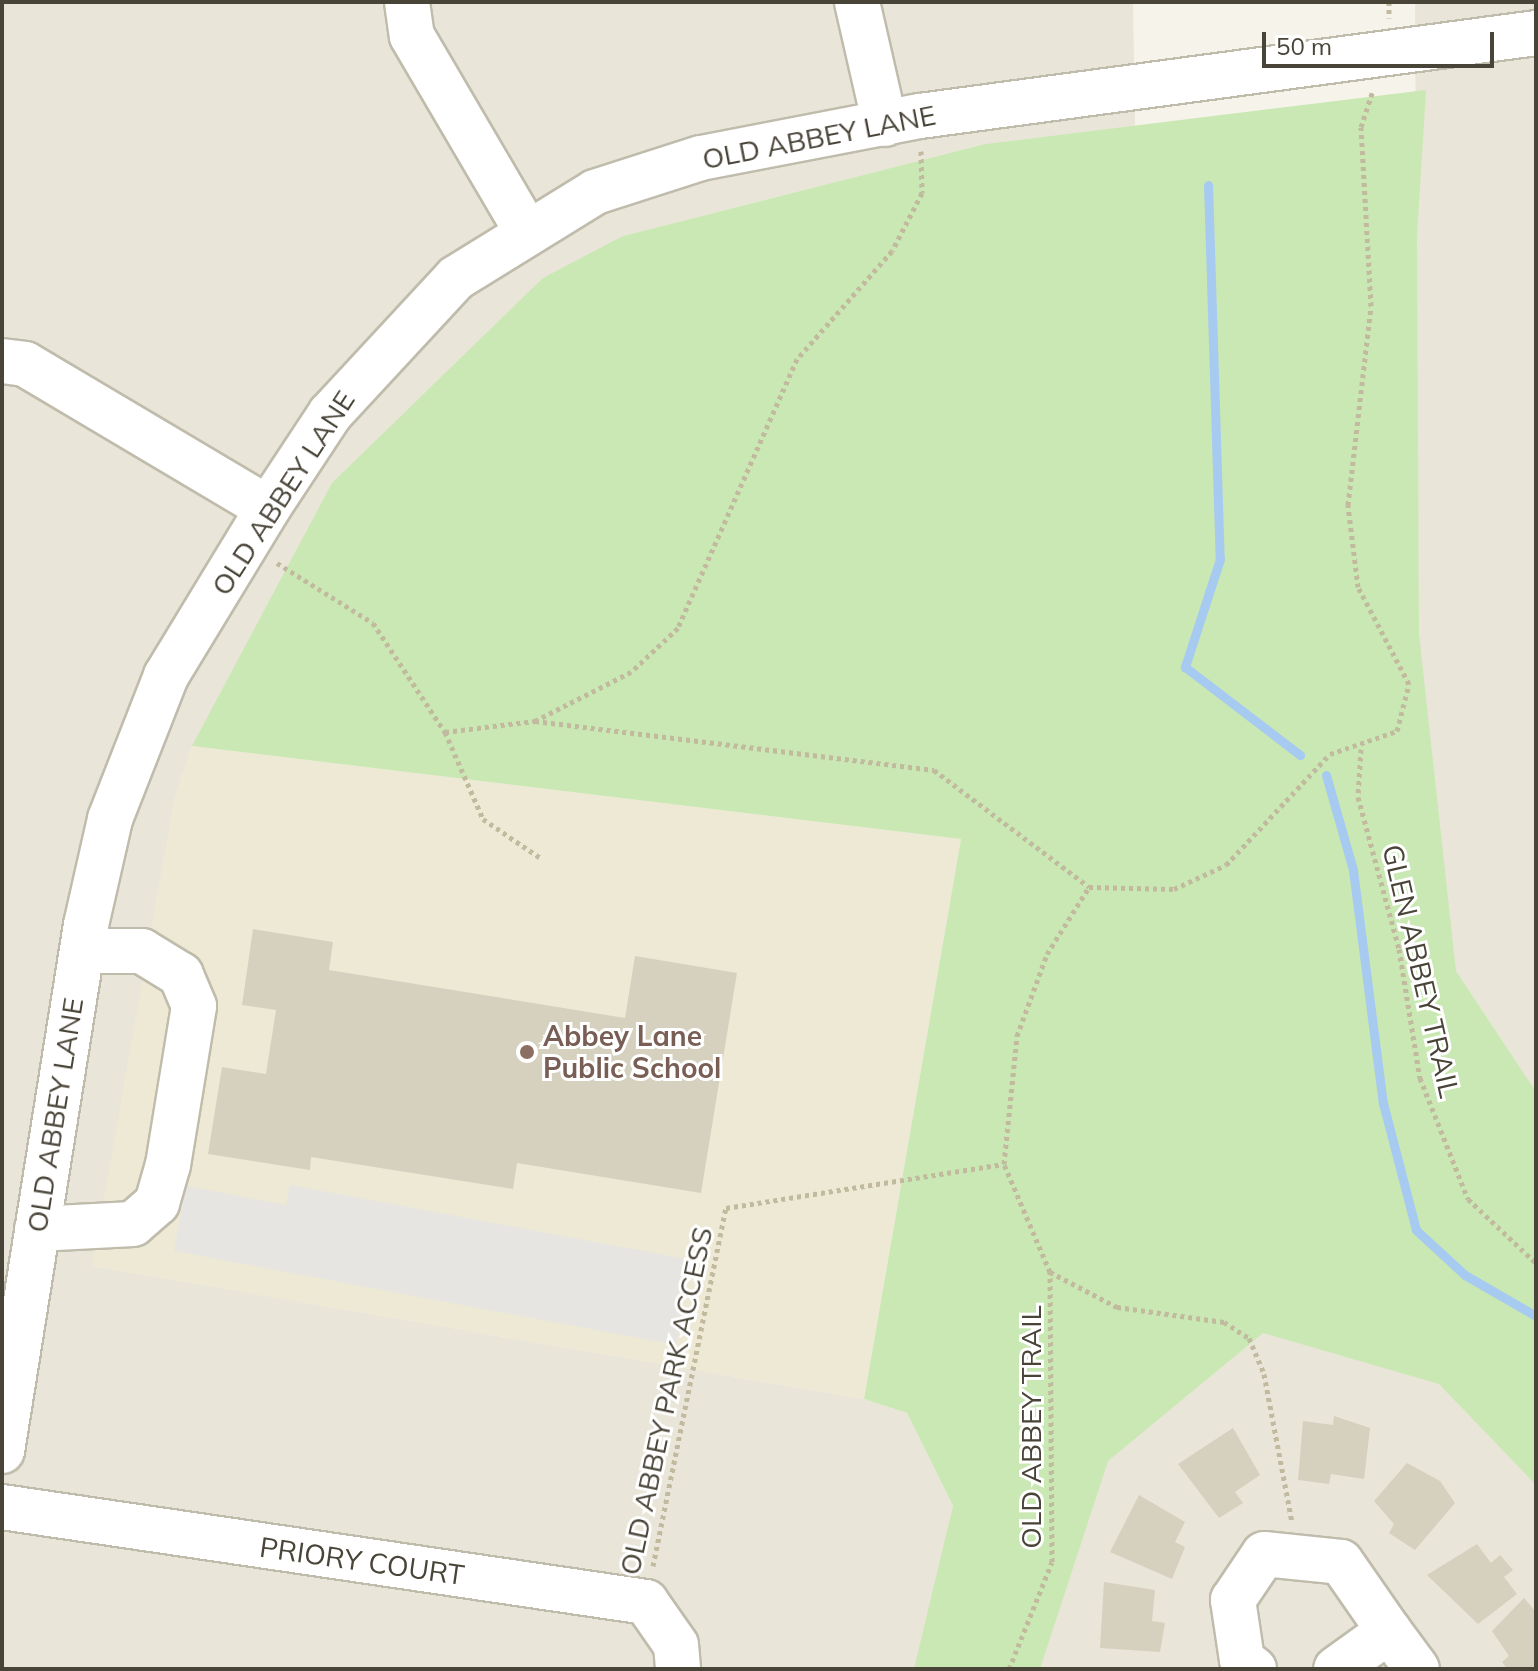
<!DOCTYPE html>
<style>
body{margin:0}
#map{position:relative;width:1538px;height:1671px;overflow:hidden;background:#f5f3ea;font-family:Mulish,sans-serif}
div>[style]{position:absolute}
.residential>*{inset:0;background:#e9e5d8}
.education>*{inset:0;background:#eee9d4}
.green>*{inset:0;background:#cae8b3}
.parking>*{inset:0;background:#e6e5e1}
.stream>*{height:9px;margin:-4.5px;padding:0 4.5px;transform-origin:4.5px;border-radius:4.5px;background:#a7caf0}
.building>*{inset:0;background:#d6d0bf}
.path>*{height:5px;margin-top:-2.5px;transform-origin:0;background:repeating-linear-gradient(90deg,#c2ba9e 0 4px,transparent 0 8px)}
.roads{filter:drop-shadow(2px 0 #c0bcac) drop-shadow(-2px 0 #c0bcac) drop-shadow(0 2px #c0bcac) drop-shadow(0 -2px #c0bcac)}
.minor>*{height:44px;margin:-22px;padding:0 22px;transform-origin:22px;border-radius:22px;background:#fff}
.dots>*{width:22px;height:22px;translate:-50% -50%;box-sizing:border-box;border:4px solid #fff;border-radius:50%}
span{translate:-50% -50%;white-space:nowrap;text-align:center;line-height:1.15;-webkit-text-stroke:6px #fff;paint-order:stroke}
.street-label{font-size:28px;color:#494438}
.education-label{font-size:28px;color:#785e54;font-weight:700}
.left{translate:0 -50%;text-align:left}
.frame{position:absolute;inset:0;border:4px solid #494438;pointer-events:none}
.scale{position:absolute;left:1262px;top:32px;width:232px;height:36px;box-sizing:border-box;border:4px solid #494438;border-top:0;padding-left:10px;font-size:24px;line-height:28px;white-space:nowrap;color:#494438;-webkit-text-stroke:6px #fff;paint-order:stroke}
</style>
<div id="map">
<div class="residential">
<div style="clip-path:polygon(2px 2px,1133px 2px,1135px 126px,985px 144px,623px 236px,192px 746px,174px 802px,93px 1266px,864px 1399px,907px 1413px,953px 1506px,918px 1669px,2px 1669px)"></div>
<div style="clip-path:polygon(1415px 2px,1536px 2px,1536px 1669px,1011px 1669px,1419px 682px)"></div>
</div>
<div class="education">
<div style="clip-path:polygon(192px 746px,961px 839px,864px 1399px,92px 1266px,174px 802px)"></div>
</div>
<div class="green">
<div style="clip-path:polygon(1426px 90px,1417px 237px,1419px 634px,1456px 971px,1536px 1092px,1536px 1485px,1439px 1384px,1263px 1333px,1108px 1461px,1040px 1669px,914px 1669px,953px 1506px,907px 1413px,864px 1399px,961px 839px,192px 746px,332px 483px,543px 278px,623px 236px,985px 144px)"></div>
</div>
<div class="parking">
<div style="clip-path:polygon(290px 1185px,692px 1260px,676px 1345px,174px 1251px,186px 1186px,286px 1205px)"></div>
</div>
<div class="stream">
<div style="left:1208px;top:185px;width:374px;rotate:88.2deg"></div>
<div style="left:1220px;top:559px;width:114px;rotate:108deg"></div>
<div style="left:1185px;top:667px;width:145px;rotate:37.4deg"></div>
<div style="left:1326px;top:775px;width:99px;rotate:74.1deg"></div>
<div style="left:1353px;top:870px;width:235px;rotate:82.7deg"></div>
<div style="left:1383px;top:1103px;width:131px;rotate:75.4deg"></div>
<div style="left:1416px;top:1230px;width:67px;rotate:42.6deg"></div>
<div style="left:1465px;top:1275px;width:82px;rotate:30deg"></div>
</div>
<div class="building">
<div style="clip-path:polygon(253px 929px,333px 942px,329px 970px,625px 1018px,635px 956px,737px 973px,701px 1193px,517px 1163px,513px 1189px,311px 1157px,310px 1170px,208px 1154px,222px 1067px,266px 1074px,276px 1010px,242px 1005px)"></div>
<div style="clip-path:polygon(1334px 1416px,1370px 1428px,1364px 1479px,1331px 1474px,1329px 1484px,1298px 1480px,1303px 1421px,1333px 1425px)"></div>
<div style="clip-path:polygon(1233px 1428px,1260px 1475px,1235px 1492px,1243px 1503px,1219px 1518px,1178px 1464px)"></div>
<div style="clip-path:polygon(1407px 1463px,1440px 1481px,1455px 1503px,1415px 1550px,1389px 1533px,1394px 1524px,1374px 1501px)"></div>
<div style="clip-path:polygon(1139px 1495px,1185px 1522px,1175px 1542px,1185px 1547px,1172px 1579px,1110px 1552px)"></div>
<div style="clip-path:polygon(1477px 1544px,1491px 1563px,1500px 1555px,1513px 1570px,1504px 1577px,1517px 1594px,1478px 1624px,1427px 1575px)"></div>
<div style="clip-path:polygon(1104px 1582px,1155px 1590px,1152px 1621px,1165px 1623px,1160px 1652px,1100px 1648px)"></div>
<div style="clip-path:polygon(1524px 1598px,1536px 1612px,1536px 1669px,1507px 1669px,1502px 1662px,1509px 1656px,1492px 1631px)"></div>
</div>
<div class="path">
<div style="left:1389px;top:2px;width:16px;rotate:90deg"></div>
<div style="left:921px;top:151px;width:42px;rotate:88.6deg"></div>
<div style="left:922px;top:193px;width:65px;rotate:117.3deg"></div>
<div style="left:892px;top:251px;width:144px;rotate:131.3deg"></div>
<div style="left:797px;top:359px;width:294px;rotate:113.9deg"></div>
<div style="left:678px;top:628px;width:64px;rotate:136.9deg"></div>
<div style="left:631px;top:672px;width:108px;rotate:153deg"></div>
<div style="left:535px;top:721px;width:402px;rotate:7deg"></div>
<div style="left:934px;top:770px;width:194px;rotate:37deg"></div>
<div style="left:277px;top:563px;width:113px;rotate:32deg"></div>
<div style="left:373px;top:623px;width:131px;rotate:56.6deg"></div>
<div style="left:445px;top:732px;width:91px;rotate:-7deg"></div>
<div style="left:445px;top:732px;width:95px;rotate:66.4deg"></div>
<div style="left:483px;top:819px;width:71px;rotate:34.1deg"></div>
<div style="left:1361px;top:749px;width:48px;rotate:93.6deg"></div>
<div style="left:1358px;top:797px;width:157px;rotate:74.9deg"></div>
<div style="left:1399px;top:949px;width:131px;rotate:80.8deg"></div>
<div style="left:1420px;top:1078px;width:130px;rotate:68.4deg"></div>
<div style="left:1468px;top:1199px;width:93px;rotate:43.3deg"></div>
<div style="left:1050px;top:1272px;width:76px;rotate:27.6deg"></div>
<div style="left:1117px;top:1307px;width:108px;rotate:8deg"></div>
<div style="left:1224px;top:1322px;width:30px;rotate:33deg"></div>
<div style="left:1249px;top:1338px;width:39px;rotate:67deg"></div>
<div style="left:1264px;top:1374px;width:151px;rotate:79.3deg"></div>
<div style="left:653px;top:1566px;width:365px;rotate:-78.5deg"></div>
<div style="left:726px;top:1208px;width:281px;rotate:-9deg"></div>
<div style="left:1009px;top:1669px;width:115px;rotate:-68.1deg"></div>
<div style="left:1052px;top:1562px;width:290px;rotate:-90.4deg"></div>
<div style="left:1050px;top:1272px;width:117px;rotate:-113.1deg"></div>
<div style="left:1004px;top:1164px;width:129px;rotate:-84.2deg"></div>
<div style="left:1017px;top:1036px;width:87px;rotate:-69.9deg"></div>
<div style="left:1047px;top:954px;width:79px;rotate:-57.9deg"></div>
<div style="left:1089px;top:887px;width:85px;rotate:1.3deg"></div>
<div style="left:1174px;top:889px;width:57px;rotate:-24.8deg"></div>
<div style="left:1226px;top:865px;width:152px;rotate:-46.9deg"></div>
<div style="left:1330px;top:754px;width:71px;rotate:-18.9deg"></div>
<div style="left:1397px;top:731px;width:49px;rotate:-75.7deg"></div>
<div style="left:1409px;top:684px;width:110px;rotate:-117.7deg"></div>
<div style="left:1358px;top:587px;width:83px;rotate:-97deg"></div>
<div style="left:1348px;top:505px;width:200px;rotate:-83.4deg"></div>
<div style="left:1371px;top:306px;width:179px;rotate:-93.2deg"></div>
<div style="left:1361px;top:127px;width:39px;rotate:-72deg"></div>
</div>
<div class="roads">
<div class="minor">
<div style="left:407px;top:2px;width:34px;rotate:82deg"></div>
<div style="left:412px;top:36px;width:225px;rotate:59.6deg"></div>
<div style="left:857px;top:2px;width:125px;rotate:77.1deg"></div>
<div style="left:2px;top:361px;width:23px;rotate:7deg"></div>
<div style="left:25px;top:364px;width:282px;rotate:30.7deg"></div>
<div style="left:37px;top:1229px;width:96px;rotate:-3deg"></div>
<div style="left:133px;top:1224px;width:32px;rotate:-41deg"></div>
<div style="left:157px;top:1203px;width:40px;rotate:-74deg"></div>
<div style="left:168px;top:1165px;width:161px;rotate:-80.7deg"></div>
<div style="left:194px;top:1006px;width:34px;rotate:-113deg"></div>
<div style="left:181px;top:975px;width:46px;rotate:-148.4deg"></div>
<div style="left:142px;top:951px;width:60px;rotate:180deg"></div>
<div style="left:2px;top:1451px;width:533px;rotate:-80.93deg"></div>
<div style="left:86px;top:925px;width:109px;rotate:-77.2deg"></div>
<div style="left:110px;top:819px;width:154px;rotate:-68.6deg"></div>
<div style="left:166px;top:676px;width:197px;rotate:-58.7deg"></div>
<div style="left:268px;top:508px;width:113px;rotate:-56.6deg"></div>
<div style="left:330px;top:414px;width:185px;rotate:-47.2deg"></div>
<div style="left:456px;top:278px;width:163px;rotate:-31.7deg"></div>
<div style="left:595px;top:192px;width:111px;rotate:-17.8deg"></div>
<div style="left:701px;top:158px;width:223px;rotate:-10.9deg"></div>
<div style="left:920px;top:116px;width:622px;rotate:-7.67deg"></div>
<div style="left:2px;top:1507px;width:651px;rotate:8.39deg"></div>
<div style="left:646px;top:1602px;width:52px;rotate:55.1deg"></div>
<div style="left:676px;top:1645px;width:24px;rotate:85deg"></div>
<div style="left:1389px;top:1631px;width:47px;rotate:53.6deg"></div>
<div style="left:1254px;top:1669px;width:15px;rotate:-143deg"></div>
<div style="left:1242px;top:1660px;width:61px;rotate:-98.5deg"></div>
<div style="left:1233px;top:1600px;width:55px;rotate:-56deg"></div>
<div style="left:1264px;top:1554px;width:77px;rotate:5.9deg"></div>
<div style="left:1341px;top:1562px;width:84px;rotate:55.2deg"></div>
<div style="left:1389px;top:1631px;width:65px;rotate:144.4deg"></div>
</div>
</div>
<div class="dots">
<div style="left:527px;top:1052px;background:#8d6e63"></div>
</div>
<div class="street-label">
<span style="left:819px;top:137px;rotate:-11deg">OLD ABBEY LANE</span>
<span style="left:283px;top:493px;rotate:-57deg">OLD ABBEY LANE</span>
<span style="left:1421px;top:971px;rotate:77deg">GLEN ABBEY TRAIL</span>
<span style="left:55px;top:1115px;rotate:-81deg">OLD ABBEY LANE</span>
<span style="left:666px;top:1401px;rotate:-78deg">OLD ABBEY PARK ACCESS</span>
<span style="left:1031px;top:1427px;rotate:-90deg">OLD ABBEY TRAIL</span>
<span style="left:362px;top:1561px;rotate:8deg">PRIORY COURT</span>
</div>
<div class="education-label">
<span class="left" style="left:543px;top:1052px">Abbey Lane<br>Public School</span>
</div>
<div class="frame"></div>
<div class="scale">50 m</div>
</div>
